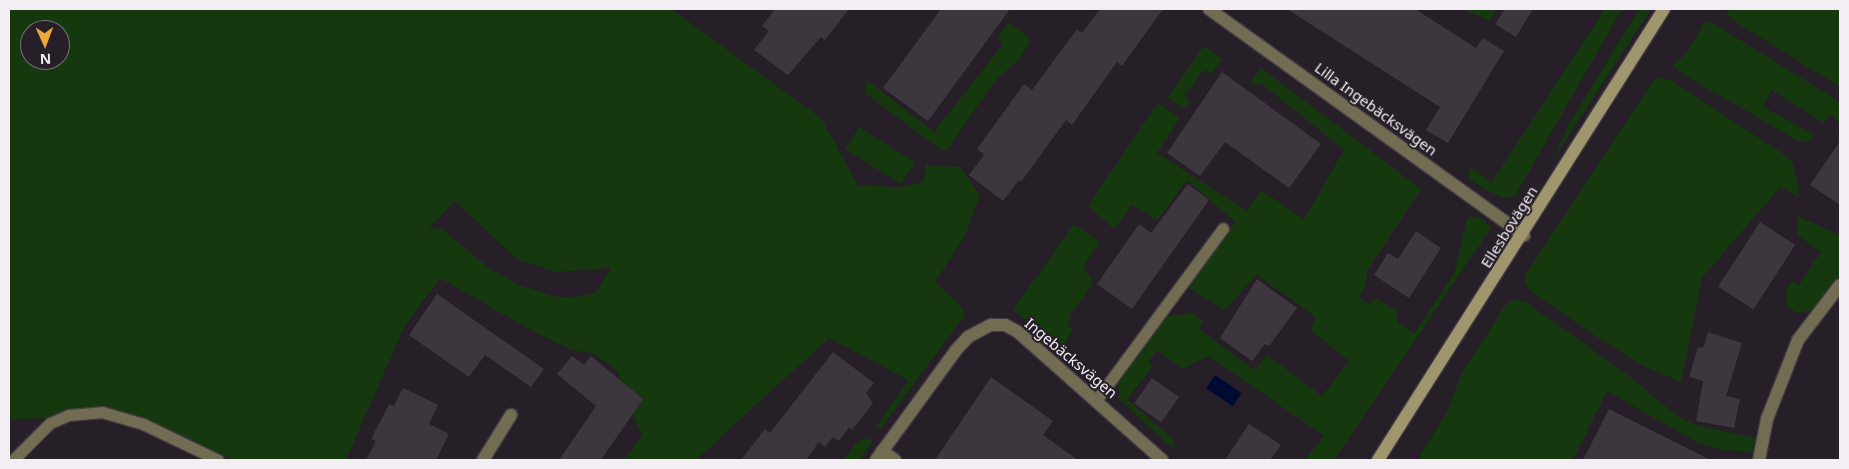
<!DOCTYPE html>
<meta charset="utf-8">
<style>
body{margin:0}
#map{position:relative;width:1849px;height:469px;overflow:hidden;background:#261f28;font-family:"Noto Sans",sans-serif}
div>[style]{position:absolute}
.green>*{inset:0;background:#16380f;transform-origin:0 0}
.water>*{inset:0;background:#000b33;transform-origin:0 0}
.building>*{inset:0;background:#3d363f;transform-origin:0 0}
.roads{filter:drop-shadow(1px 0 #433c45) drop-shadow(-1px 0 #433c45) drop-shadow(0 1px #433c45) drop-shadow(0 -1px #433c45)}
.service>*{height:11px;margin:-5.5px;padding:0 5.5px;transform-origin:5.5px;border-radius:5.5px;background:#726c53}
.minor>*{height:12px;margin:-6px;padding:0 6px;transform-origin:6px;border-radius:6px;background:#726c53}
.secondary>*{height:12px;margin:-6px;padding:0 6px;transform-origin:6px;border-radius:6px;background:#a0966d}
span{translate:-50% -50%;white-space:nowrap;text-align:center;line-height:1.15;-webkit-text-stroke:4px #261f28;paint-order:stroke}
.street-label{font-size:15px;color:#f3eef4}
.frame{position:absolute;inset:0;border:10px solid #f3eef4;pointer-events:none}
.north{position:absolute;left:20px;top:20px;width:50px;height:50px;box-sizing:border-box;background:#261f28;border:1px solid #78727a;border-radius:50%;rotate:178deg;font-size:14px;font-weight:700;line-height:20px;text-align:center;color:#f3eef4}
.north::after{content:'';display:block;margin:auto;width:18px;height:22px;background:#eda83b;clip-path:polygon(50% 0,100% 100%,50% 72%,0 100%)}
</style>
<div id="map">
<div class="green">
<div style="clip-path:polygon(evenodd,9px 9px,671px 9px,821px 118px,858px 185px,899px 187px,923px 182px,926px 165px,960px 167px,980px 195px,965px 236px,935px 282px,960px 305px,965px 315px,882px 427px,876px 427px,908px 380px,829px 338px,696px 460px,623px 460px,643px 435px,621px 394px,618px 371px,594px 354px,569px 349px,531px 330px,440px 278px,403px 329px,346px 460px,233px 460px,143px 417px,9px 419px,9px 9px,30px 30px,60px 30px,60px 60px,30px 60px,30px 30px,9px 9px,455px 201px,517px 259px,555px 272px,611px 268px,595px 293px,571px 298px,552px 296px,517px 284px,489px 268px,442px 229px,429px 228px,455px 201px)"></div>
<div style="clip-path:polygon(1463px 9px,1497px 9px,1490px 21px)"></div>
<div style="clip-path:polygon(1605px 9px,1622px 9px,1515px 196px,1503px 198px,1484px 189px,1468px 177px,1469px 169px,1472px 168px,1492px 182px)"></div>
<div style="clip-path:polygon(1639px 9px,1651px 9px,1552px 161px,1569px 124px)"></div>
<div style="clip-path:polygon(1730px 9px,1840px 9px,1840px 87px,1736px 22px,1726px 14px)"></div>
<div style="clip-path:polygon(1008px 22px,1028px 36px,1029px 43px,1020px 58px,994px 82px,947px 150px,941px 150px,865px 93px,867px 80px,934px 132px,1003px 44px,998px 39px)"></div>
<div style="clip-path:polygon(1711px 22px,1840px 102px,1840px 122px,1830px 115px,1824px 123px,1771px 90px,1763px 107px,1816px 135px,1808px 142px,1798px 141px,1683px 74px,1673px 66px,1688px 51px,1703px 24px)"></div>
<div style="clip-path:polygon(1204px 46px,1223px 59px,1211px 74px,1205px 69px,1184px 96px,1190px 101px,1184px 108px,1167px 98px)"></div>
<div style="clip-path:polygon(1261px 68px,1421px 189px,1367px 271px,1366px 286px,1359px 298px,1369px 304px,1375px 298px,1396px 310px,1398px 323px,1414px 334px,1454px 274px,1467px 219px,1471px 216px,1482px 218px,1491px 228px,1334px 460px,1305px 460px,1324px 436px,1209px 356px,1182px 369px,1157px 350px,1148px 362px,1153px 366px,1127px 399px,1173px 439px,1174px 450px,1119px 399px,1118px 383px,1164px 317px,1192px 313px,1204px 322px,1199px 329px,1254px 370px,1267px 355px,1322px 396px,1349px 361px,1310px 330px,1315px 318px,1309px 312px,1257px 275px,1224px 310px,1188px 287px,1235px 222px,1187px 180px,1158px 220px,1132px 205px,1114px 229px,1088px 206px,1158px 103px,1180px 118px,1157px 153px,1247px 211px,1261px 190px,1304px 219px,1344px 150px,1263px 85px,1249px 83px)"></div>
<div style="clip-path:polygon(1656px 77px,1671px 80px,1785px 155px,1793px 164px,1798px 181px,1799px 197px,1780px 187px,1702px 278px,1681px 382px,1641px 365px,1588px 331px,1532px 292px,1524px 282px,1525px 275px)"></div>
<div style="left:859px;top:127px;width:66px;height:26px;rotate:32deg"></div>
<div style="clip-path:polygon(1797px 216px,1840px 235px,1840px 275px,1811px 311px,1797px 313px,1786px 305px,1786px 290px,1791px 281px,1799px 285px,1821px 252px,1797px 235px)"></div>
<div style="clip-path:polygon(1074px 224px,1100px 242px,1083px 267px,1093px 283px,1071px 314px,1068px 326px,1073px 329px,1063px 347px,1013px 310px)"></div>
<div style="clip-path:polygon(1515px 299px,1526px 302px,1629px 376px,1675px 414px,1695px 425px,1756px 438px,1752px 452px,1725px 450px,1698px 443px,1607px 391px,1573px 460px,1422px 460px,1420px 455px,1446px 414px,1462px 373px,1506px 304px)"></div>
<div style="clip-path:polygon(864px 438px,873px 441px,860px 460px,843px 460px,859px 440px)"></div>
</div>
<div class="water">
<div style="left:1215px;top:375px;width:32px;height:16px;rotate:34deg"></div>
</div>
<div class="building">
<div style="clip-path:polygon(775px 9px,849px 9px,825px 40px,821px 37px,788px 75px,754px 50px,769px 31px,762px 26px)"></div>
<div style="clip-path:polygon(941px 9px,1010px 9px,928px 121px,883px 88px)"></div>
<div style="clip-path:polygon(1100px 9px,1163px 9px,1122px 66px,1117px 62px,1072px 125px,1066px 120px,1021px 182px,1019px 180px,1003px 201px,969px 175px,984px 155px,977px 149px,1024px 84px,1032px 90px,1077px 29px,1082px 33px)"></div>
<div style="clip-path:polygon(1287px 9px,1415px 9px,1476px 48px,1483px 38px,1504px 51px,1448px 143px,1426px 130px,1440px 107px)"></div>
<div style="clip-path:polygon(1505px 9px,1533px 9px,1516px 37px,1495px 24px)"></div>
<div style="clip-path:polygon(1222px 72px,1321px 144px,1289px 188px,1225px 142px,1200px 176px,1167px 153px)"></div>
<div style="clip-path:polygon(1840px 141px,1840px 205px,1810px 185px)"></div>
<div style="clip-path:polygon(1188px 184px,1209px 200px,1132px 309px,1097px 284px,1139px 224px,1151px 233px)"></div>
<div style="left:1760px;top:222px;width:42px;height:77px;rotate:33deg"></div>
<div style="clip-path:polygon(1416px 231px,1441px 248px,1409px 298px,1374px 275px,1388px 253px,1398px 259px)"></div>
<div style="clip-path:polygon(1257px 279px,1297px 308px,1269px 346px,1265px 344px,1252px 361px,1220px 338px)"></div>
<div style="clip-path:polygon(437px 294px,544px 369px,531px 387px,485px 355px,469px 377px,409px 335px)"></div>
<div style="clip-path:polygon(1708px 332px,1742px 343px,1726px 396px,1740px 399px,1734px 428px,1696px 421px,1703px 381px,1689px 377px,1698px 347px,1703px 348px)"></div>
<div style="clip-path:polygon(833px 352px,874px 383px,866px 393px,873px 403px,852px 430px,849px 427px,839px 441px,833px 437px,825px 447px,819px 442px,806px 460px,741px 460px,765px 429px,770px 433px)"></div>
<div style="clip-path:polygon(572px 356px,584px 365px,591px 356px,643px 399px,601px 460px,559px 460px,596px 406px,557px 374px)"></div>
<div style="clip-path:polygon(991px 377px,1053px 421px,1043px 435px,1078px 460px,935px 460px)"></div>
<div style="left:1152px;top:378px;width:33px;height:31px;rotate:35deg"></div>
<div style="clip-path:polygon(403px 388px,438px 405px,429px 424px,449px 434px,436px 460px,366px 460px,376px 441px,371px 439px,383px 416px,389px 404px,394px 406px)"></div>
<div style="clip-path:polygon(1609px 409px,1711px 460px,1583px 460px)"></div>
<div style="clip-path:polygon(1249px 424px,1281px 445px,1270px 460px,1225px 460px)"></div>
</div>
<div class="roads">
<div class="service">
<div style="left:1097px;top:399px;width:212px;rotate:-53.6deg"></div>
<div style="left:13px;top:460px;width:52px;rotate:-45deg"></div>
<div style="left:50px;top:423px;width:21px;rotate:-23deg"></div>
<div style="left:69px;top:415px;width:33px;rotate:-5deg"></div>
<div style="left:102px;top:412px;width:43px;rotate:16.3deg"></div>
<div style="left:143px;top:424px;width:83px;rotate:25.6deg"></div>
</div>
<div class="minor">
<div style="left:1209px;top:9px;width:388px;rotate:35.7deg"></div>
<div style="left:882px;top:451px;width:16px;rotate:35deg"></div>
<div style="left:483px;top:460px;width:53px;rotate:-58.1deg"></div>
<div style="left:876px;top:460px;width:137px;rotate:-53.9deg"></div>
<div style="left:957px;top:349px;width:16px;rotate:-47deg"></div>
<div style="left:968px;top:337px;width:26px;rotate:-28deg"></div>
<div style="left:991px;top:325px;width:14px"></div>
<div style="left:1005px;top:325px;width:15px;rotate:28deg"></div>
<div style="left:1018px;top:332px;width:193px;rotate:41.6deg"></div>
<div style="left:1759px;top:460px;width:42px;rotate:-79deg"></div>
<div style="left:1767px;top:419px;width:85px;rotate:-68.6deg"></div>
<div style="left:1798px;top:340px;width:69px;rotate:-52.6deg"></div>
</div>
<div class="secondary">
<div style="left:1378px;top:460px;width:534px;rotate:-57.62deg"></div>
</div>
</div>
<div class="street-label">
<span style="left:1376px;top:109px;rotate:36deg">Lilla Ingebäcksvägen</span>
<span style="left:1509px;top:227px;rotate:-58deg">Ellesbovägen</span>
<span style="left:1071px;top:358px;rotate:40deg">Ingebäcksvägen</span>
</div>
<div class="frame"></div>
<div class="north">N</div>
</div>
